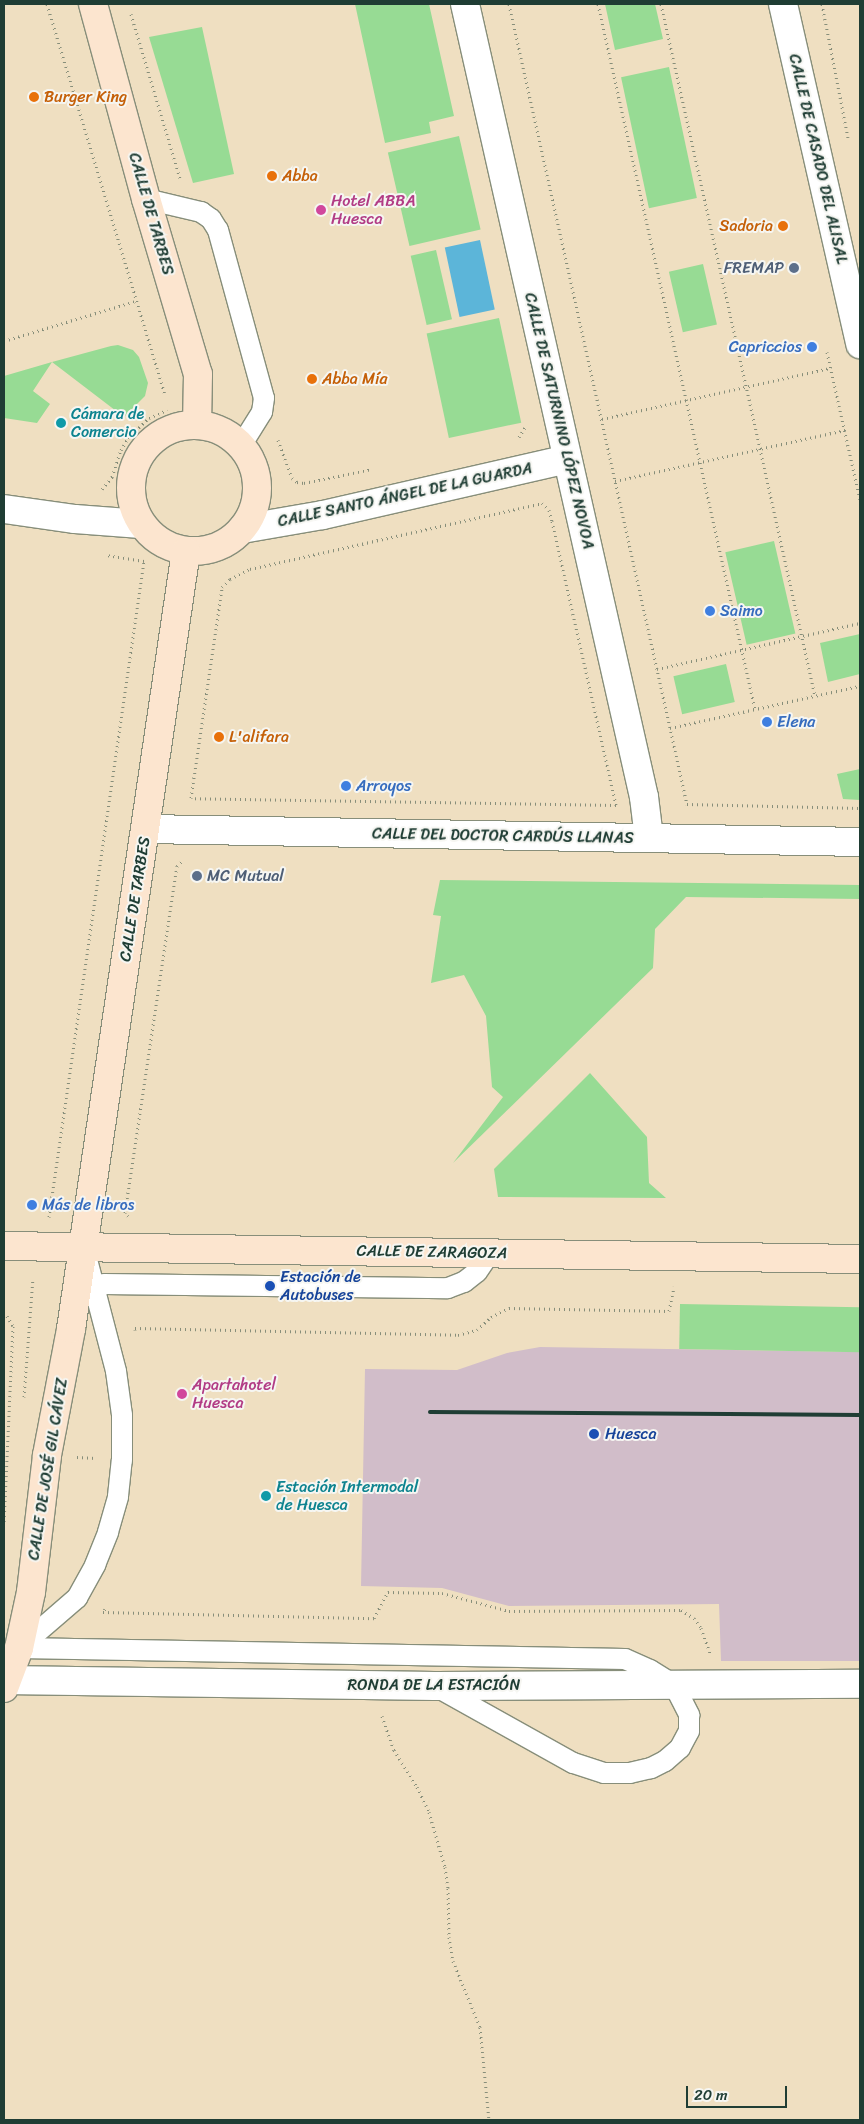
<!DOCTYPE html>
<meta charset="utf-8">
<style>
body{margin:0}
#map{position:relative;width:864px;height:2124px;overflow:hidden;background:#efdfc1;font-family:Sriracha,sans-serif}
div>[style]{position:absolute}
.industrial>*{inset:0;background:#d1bdc9}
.green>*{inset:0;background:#97db94;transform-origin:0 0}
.water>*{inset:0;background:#5cb5d9;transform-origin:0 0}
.path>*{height:3px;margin-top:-1.5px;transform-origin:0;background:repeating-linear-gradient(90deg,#878e7a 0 1px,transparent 0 5px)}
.roads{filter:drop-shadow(1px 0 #878e7a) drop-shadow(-1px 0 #878e7a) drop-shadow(0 1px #878e7a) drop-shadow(0 -1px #878e7a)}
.lane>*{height:20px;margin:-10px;padding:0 10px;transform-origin:10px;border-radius:10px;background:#fff}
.street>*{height:28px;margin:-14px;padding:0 14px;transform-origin:14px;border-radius:14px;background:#fff}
.secondary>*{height:28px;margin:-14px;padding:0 14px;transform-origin:14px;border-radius:14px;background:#fce5cf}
.secondary>.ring{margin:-14px;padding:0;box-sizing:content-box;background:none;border:28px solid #fce5cf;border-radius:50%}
.rail>*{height:4px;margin:-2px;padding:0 2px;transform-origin:2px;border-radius:2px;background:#1f3d34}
.dots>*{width:14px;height:14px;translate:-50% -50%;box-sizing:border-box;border:2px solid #f6f6f2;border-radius:50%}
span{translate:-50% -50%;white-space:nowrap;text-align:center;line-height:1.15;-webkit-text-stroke:4px #f6f6f2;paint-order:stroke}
.food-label{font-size:16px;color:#c56008}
.left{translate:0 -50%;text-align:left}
.right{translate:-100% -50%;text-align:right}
.street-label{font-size:16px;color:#1f3d34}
.hotel-label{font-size:16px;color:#b23c85}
.service-label{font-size:16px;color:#4e5e75}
.shop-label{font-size:16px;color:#366cbe}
.culture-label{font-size:16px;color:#0d838f}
.transit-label{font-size:16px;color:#164399}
.frame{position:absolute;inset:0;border:5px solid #1f3d34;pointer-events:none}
.scale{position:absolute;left:686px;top:2086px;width:101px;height:22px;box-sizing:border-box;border:2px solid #1f3d34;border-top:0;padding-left:6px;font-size:15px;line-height:18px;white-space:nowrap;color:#1f3d34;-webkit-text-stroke:4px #f6f6f2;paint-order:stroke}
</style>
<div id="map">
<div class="industrial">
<div style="clip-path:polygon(540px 1347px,860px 1352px,860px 1661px,721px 1661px,719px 1604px,509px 1606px,442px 1588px,361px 1586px,365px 1369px,457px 1370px,507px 1353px)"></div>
</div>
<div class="green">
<div style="clip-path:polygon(355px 4px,429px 4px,454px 116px,429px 122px,431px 133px,385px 143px)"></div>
<div style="clip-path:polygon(605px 4px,655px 4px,663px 39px,615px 50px)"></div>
<div style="clip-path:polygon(202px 27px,234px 174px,193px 183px,149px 37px)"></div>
<div style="left:669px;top:67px;width:134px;height:49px;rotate:78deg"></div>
<div style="left:459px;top:136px;width:96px;height:73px;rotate:77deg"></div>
<div style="left:436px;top:250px;width:71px;height:26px;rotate:77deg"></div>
<div style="left:703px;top:264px;width:62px;height:35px;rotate:77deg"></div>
<div style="left:499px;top:318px;width:107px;height:74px;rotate:78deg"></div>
<div style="clip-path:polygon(118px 345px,133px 350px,139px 357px,148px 383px,145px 396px,124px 417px,52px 362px,33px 391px,50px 404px,37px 423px,4px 418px,4px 376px,52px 362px,111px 346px)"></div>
<div style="left:774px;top:541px;width:95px;height:50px;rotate:77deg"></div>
<div style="clip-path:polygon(860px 634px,860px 674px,828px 682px,820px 643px)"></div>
<div style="left:726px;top:664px;width:39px;height:54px;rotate:77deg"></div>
<div style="clip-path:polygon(860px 769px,860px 800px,843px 799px,837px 774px)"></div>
<div style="clip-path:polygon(440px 880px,860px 885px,860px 899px,686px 897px,655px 929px,653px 968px,453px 1163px,503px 1097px,492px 1087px,486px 1016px,464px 975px,431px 983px,441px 916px,433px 915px)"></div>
<div style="clip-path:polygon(590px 1073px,647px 1137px,649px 1183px,666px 1198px,498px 1197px,494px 1169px)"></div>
<div style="left:680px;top:1304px;width:180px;height:45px;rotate:1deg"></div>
</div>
<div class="water">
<div style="left:480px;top:240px;width:71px;height:36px;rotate:78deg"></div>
</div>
<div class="path">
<div style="left:47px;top:4px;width:409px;rotate:73.2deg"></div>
<div style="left:509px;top:4px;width:820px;rotate:77.46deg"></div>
<div style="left:687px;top:804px;width:173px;rotate:1.3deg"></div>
<div style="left:598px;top:4px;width:722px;rotate:77.45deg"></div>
<div style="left:661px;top:4px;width:709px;rotate:77.45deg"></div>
<div style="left:822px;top:4px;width:136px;rotate:79deg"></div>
<div style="left:131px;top:14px;width:171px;rotate:73.4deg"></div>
<div style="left:4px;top:341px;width:138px;rotate:-16.9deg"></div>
<div style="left:827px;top:352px;width:152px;rotate:77.4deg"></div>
<div style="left:602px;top:419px;width:235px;rotate:-12.6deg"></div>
<div style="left:519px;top:437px;width:13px;rotate:-58deg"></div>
<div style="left:278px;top:440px;width:40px;rotate:69.8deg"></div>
<div style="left:292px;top:478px;width:6px;rotate:39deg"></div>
<div style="left:297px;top:482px;width:7px;rotate:8deg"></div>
<div style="left:304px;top:483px;width:69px;rotate:-11.6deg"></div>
<div style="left:615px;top:481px;width:236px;rotate:-12.5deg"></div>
<div style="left:102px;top:489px;width:16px;rotate:-50deg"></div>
<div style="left:112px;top:477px;width:28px;rotate:-72deg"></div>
<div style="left:121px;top:450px;width:14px;rotate:-60deg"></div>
<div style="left:128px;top:438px;width:29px;rotate:-44deg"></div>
<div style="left:149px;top:418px;width:20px;rotate:-24deg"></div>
<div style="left:542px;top:503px;width:10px;rotate:45deg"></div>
<div style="left:549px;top:510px;width:11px;rotate:75deg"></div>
<div style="left:552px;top:521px;width:291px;rotate:77.3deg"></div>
<div style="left:616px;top:805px;width:425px;rotate:-179.1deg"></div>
<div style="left:191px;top:798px;width:213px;rotate:-81.6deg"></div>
<div style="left:222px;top:587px;width:11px;rotate:-45deg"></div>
<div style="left:230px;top:579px;width:22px;rotate:-27deg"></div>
<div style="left:250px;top:569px;width:299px;rotate:-12.7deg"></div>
<div style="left:657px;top:669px;width:208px;rotate:-12.8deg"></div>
<div style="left:670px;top:728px;width:195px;rotate:-12.5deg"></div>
<div style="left:128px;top:1216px;width:4px;rotate:-135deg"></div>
<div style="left:125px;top:1213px;width:351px;rotate:-81.5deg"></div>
<div style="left:177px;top:866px;width:6px;rotate:-45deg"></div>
<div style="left:49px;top:1217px;width:663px;rotate:-81.76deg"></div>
<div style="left:144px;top:561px;width:38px;rotate:-171deg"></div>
<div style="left:4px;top:1316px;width:3px"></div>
<div style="left:7px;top:1316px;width:12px;rotate:59deg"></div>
<div style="left:13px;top:1326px;width:197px;rotate:92.6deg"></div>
<div style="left:135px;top:1330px;width:2px;rotate:-90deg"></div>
<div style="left:135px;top:1328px;width:323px;rotate:1.2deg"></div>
<div style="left:458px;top:1335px;width:20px;rotate:-15deg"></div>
<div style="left:477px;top:1330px;width:19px;rotate:-43deg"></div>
<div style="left:491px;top:1317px;width:20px;rotate:-27deg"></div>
<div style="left:509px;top:1308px;width:160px;rotate:1.1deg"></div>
<div style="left:669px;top:1311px;width:25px;rotate:-78deg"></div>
<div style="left:24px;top:1397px;width:119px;rotate:-85.7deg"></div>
<div style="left:77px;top:1457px;width:19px;rotate:3deg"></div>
<div style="left:105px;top:1609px;width:4px;rotate:124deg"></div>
<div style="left:103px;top:1612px;width:271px;rotate:1.3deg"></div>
<div style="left:374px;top:1618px;width:30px;rotate:-62deg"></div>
<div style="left:388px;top:1592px;width:54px;rotate:1.1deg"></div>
<div style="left:442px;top:1593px;width:69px;rotate:15deg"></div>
<div style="left:509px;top:1611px;width:172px;rotate:-0.3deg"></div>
<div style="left:681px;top:1610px;width:15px;rotate:32deg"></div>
<div style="left:694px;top:1618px;width:12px;rotate:55deg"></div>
<div style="left:701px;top:1628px;width:29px;rotate:70deg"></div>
<div style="left:382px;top:1716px;width:36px;rotate:71deg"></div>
<div style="left:394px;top:1750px;width:44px;rotate:58.1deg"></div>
<div style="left:417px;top:1787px;width:28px;rotate:64deg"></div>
<div style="left:429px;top:1812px;width:57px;rotate:73.8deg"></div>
<div style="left:445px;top:1867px;width:21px;rotate:82deg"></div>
<div style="left:448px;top:1888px;width:49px;rotate:88.8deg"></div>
<div style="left:449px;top:1937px;width:24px;rotate:81deg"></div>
<div style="left:453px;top:1961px;width:71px;rotate:67.8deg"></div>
<div style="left:480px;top:2027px;width:93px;rotate:84.5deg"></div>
</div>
<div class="roads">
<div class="lane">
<div style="left:146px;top:199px;width:57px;rotate:13.3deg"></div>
<div style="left:201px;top:212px;width:12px;rotate:35deg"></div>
<div style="left:211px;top:219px;width:13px;rotate:58deg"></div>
<div style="left:218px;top:230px;width:174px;rotate:74.7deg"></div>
<div style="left:264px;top:398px;width:14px;rotate:98deg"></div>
<div style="left:262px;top:412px;width:40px;rotate:122deg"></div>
<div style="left:96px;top:1289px;width:9px;rotate:-32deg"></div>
<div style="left:104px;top:1284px;width:344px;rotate:0.7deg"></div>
<div style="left:448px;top:1288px;width:17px;rotate:-21deg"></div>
<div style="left:464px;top:1282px;width:16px;rotate:-38deg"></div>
<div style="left:477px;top:1272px;width:23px;rotate:-56deg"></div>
<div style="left:19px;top:1648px;width:606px;rotate:1.04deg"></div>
<div style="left:625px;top:1659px;width:27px;rotate:24deg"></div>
<div style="left:650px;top:1670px;width:28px;rotate:32deg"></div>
<div style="left:674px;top:1685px;width:34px;rotate:63deg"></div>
<div style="left:689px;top:1715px;width:16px;rotate:90deg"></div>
<div style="left:689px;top:1731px;width:19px;rotate:118deg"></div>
<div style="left:680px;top:1748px;width:20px;rotate:139deg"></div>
<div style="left:665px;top:1761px;width:16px;rotate:153deg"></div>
<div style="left:651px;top:1768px;width:22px;rotate:167deg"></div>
<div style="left:630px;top:1773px;width:26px;rotate:180deg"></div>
<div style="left:604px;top:1773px;width:33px;rotate:-162deg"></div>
<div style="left:573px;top:1763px;width:158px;rotate:-150.8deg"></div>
<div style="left:19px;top:1648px;width:77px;rotate:-40.8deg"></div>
<div style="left:77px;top:1598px;width:38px;rotate:-61deg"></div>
<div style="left:95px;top:1565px;width:35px;rotate:-68deg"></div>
<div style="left:108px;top:1532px;width:37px;rotate:-74deg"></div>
<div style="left:118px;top:1496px;width:36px;rotate:-84deg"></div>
<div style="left:122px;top:1460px;width:45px;rotate:-90deg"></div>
<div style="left:122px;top:1415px;width:44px;rotate:-97.8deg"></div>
<div style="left:116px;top:1371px;width:123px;rotate:-104.6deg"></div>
</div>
<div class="street">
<div style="left:465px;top:4px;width:813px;rotate:77.28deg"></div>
<div style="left:644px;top:797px;width:41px;rotate:83deg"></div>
<div style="left:783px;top:4px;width:349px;rotate:77.2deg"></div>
<div style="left:4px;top:509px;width:72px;rotate:8deg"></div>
<div style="left:75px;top:519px;width:66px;rotate:4.3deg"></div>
<div style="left:242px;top:529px;width:82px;rotate:-9.8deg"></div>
<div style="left:323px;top:515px;width:250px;rotate:-12.9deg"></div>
<div style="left:146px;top:829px;width:714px;rotate:1.04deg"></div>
<div style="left:4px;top:1680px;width:431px;rotate:0.8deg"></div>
<div style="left:435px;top:1686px;width:425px;rotate:-0.3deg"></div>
</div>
<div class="secondary">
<div style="left:93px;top:4px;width:202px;rotate:74.8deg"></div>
<div style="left:146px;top:199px;width:183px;rotate:73.5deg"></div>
<div style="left:198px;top:374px;width:51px;rotate:91.1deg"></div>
<div class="ring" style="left:131px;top:425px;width:98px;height:98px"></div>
<div style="left:4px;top:1246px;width:856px;rotate:0.87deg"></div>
<div style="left:4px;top:1688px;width:43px;rotate:-69.4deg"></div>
<div style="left:19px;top:1648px;width:57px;rotate:-77.9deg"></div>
<div style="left:31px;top:1592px;width:138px;rotate:-83.3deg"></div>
<div style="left:47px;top:1455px;width:128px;rotate:-79.2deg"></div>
<div style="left:71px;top:1329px;width:786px;rotate:-81.59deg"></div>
</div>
</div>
<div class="rail">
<div style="left:430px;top:1412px;width:430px;rotate:0.4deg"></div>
</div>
<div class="dots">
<div style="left:34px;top:97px;background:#e8710a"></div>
<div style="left:272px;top:176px;background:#e8710a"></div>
<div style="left:321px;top:210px;background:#d1479c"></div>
<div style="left:783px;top:226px;background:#e8710a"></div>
<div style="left:794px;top:268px;background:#5c6f8a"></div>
<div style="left:812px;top:347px;background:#3f7fe0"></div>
<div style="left:312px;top:379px;background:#e8710a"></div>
<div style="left:61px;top:423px;background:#0f9aa8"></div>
<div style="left:710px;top:611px;background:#3f7fe0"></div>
<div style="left:767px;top:722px;background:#3f7fe0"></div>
<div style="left:219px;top:737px;background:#e8710a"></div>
<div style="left:346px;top:786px;background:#3f7fe0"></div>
<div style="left:197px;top:876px;background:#5c6f8a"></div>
<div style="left:32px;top:1205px;background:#3f7fe0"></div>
<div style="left:270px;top:1286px;background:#1a4fb4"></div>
<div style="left:182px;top:1394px;background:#d1479c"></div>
<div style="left:594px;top:1434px;background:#1a4fb4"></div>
<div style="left:266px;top:1496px;background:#0f9aa8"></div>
</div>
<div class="food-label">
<span class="left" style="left:44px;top:97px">Burger King</span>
<span class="left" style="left:282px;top:176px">Abba</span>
<span class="right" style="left:773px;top:226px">Sadoria</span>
<span class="left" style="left:322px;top:379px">Abba Mía</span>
<span class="left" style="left:229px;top:737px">L'alifara</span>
</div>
<div class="street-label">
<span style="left:818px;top:159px;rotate:77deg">CALLE DE CASADO DEL ALISAL</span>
<span style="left:151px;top:214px;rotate:74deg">CALLE DE TARBES</span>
<span style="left:559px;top:421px;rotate:77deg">CALLE DE SATURNINO LÓPEZ NOVOA</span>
<span style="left:405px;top:495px;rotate:-12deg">CALLE SANTO ÁNGEL DE LA GUARDA</span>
<span style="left:503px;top:836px;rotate:1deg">CALLE DEL DOCTOR CARDÚS LLANAS</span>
<span style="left:135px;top:899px;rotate:-81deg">CALLE DE TARBES</span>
<span style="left:432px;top:1252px;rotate:1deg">CALLE DE ZARAGOZA</span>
<span style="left:48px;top:1469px;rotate:-81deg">CALLE DE JOSÉ GIL CÁVEZ</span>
<span style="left:434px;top:1685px">RONDA DE LA ESTACIÓN</span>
</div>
<div class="hotel-label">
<span class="left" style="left:331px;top:210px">Hotel ABBA<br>Huesca</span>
<span class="left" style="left:192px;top:1394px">Apartahotel<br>Huesca</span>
</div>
<div class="service-label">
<span class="right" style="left:784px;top:268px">FREMAP</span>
<span class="left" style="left:207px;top:876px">MC Mutual</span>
</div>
<div class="shop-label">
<span class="right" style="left:802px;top:347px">Capriccios</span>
<span class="left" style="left:720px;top:611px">Saimo</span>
<span class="left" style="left:777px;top:722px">Elena</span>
<span class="left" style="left:356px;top:786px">Arroyos</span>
<span class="left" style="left:42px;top:1205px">Más de libros</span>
</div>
<div class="culture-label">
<span class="left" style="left:71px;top:423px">Cámara de<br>Comercio</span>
<span class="left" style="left:276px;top:1496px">Estación Intermodal<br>de Huesca</span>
</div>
<div class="transit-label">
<span class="left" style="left:280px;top:1286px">Estación de<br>Autobuses</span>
<span class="left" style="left:605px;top:1434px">Huesca</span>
</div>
<div class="frame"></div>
<div class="scale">20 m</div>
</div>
